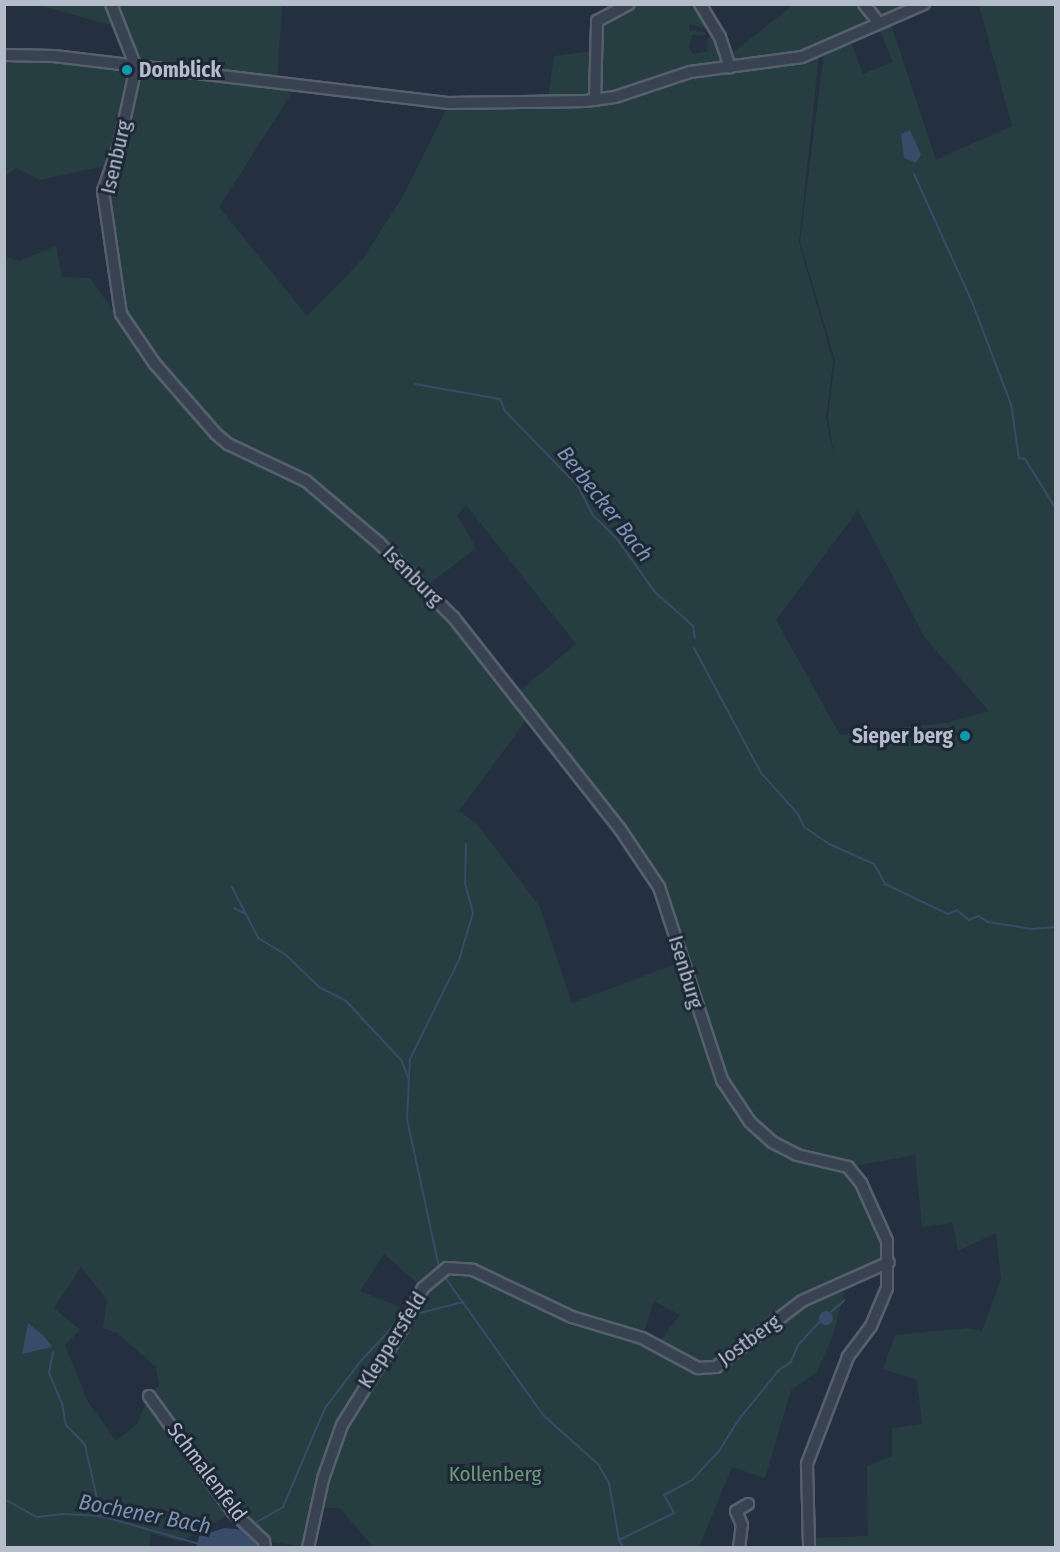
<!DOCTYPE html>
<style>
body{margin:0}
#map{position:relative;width:1060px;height:1552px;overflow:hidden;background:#243040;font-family:"Fira Sans Condensed",sans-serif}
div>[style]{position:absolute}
.green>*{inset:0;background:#263e41}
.water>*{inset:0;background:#384b68}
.round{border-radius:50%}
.stream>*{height:2px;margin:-1px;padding:0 1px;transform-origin:1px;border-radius:1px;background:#384b68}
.roads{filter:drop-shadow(2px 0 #56606d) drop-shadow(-2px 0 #56606d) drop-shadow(0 2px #56606d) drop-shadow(0 -2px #56606d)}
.minor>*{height:10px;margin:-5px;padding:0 5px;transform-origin:5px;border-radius:5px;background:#394250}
.dots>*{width:16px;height:16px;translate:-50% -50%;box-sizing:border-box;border:3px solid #1d2735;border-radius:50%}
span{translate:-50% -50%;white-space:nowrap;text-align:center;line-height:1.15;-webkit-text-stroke:6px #1d2735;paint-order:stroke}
.poi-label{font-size:21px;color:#b5bdca;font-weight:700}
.left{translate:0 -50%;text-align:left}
.right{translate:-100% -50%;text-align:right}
.street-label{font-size:21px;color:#b5bdca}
.park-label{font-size:21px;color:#6b9c77}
.water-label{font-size:22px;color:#7c93b2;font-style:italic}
.frame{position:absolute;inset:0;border:6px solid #b5bdca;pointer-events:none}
</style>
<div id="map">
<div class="green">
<div style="clip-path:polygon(39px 5px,109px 5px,117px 27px)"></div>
<div style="clip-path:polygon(112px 5px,282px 5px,277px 79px,137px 64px)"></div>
<div style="clip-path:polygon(634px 5px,697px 5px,710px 29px,689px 24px,689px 32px,694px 30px,705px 33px,706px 35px,692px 35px,689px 48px,693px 54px,707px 52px,708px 38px,714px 35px,724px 61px,600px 96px,596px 39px,599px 25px)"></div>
<div style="clip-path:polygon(793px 5px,862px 5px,870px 15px,870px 23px,801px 54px,735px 62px,720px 30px,726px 28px,722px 31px,734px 52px)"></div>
<div style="clip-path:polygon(867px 5px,918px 5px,884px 16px)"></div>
<div style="clip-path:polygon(evenodd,979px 5px,1055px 5px,1055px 1547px,816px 1547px,815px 1538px,868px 1536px,867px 1466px,892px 1456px,892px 1428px,922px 1424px,917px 1380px,883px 1369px,895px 1335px,968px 1328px,982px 1331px,1001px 1279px,996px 1233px,958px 1251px,953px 1223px,922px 1227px,915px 1155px,849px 1167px,861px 1183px,889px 1262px,839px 1284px,844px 1295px,833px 1335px,817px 1372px,791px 1390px,765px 1478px,732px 1467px,699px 1547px,373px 1547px,340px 1508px,318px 1508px,308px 1547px,264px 1541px,233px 1512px,180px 1542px,151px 1533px,149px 1547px,5px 1547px,4px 256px,19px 261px,56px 246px,62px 277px,90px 278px,153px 367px,215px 437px,249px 451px,255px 442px,249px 448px,219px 432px,158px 362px,125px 311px,108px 194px,140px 73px,276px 82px,291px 94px,219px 207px,307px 316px,362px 260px,402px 198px,448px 106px,593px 103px,675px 78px,819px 55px,799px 242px,833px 362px,826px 418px,835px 462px,828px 418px,835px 360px,800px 242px,824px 53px,850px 40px,863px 74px,893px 62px,878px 26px,890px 21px,936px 160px,1012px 126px,979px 5px,466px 505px,576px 644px,517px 693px,428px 585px,476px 548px,457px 515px,466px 505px,979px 5px,858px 510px,925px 638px,989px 711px,946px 723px,840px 735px,776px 620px,858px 510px,979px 5px,530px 715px,659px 887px,684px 961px,572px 1003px,540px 907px,477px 824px,459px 811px,530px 715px,979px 5px,384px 1254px,423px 1288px,410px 1311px,360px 1291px,384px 1254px,979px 5px,81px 1267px,107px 1300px,103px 1328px,117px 1333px,156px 1367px,159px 1386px,149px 1396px,137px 1424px,116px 1441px,88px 1402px,65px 1345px,80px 1330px,54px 1308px,81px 1267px,979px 5px,654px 1301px,680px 1315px,659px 1342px,643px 1335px,654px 1301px)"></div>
<div style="clip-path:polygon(593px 51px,590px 97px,548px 99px,554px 56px)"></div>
<div style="clip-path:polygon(5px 58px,53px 58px,122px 68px,130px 77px,109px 165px,40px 180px,16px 168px,5px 176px)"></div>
</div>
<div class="water">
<div style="clip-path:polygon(910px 130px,921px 155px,916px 163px,904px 158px,901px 134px)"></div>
<div class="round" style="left:819px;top:1311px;width:14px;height:14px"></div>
<div style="clip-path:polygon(28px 1323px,44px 1336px,52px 1347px,22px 1354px)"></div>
<div style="clip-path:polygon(224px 1528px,245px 1530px,259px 1548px,196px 1548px,199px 1536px)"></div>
</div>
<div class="stream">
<div style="left:914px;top:174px;width:141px;rotate:65.6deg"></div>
<div style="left:972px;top:302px;width:109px;rotate:69.1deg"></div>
<div style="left:1011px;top:404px;width:55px;rotate:81.6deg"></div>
<div style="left:1019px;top:458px;width:6px;rotate:9deg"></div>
<div style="left:1025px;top:459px;width:59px;rotate:58.2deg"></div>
<div style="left:415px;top:384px;width:86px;rotate:10deg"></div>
<div style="left:500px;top:399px;width:13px;rotate:67deg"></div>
<div style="left:505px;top:411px;width:105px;rotate:45.8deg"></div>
<div style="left:578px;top:486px;width:33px;rotate:63deg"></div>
<div style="left:593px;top:515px;width:34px;rotate:45deg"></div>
<div style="left:617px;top:539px;width:65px;rotate:54.4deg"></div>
<div style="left:655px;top:592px;width:51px;rotate:41.8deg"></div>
<div style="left:693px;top:626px;width:12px;rotate:81deg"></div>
<div style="left:694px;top:648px;width:142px;rotate:61.8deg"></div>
<div style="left:761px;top:773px;width:55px;rotate:47.9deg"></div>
<div style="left:798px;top:814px;width:14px;rotate:65deg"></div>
<div style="left:804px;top:827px;width:30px;rotate:34deg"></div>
<div style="left:829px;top:844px;width:49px;rotate:24deg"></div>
<div style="left:874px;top:864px;width:23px;rotate:61deg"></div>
<div style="left:885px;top:884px;width:70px;rotate:25.5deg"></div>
<div style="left:948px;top:914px;width:10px;rotate:-24deg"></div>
<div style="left:957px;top:910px;width:16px;rotate:40deg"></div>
<div style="left:969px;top:920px;width:10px;rotate:-24deg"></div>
<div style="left:978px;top:916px;width:12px;rotate:31deg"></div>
<div style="left:988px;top:922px;width:45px;rotate:9deg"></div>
<div style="left:1032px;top:929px;width:24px;rotate:-5deg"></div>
<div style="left:232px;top:887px;width:30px;rotate:63deg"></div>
<div style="left:234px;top:908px;width:13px;rotate:27deg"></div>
<div style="left:246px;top:914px;width:27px;rotate:63deg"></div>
<div style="left:258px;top:938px;width:31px;rotate:31deg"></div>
<div style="left:285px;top:954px;width:47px;rotate:44.1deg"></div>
<div style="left:319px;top:987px;width:30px;rotate:27deg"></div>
<div style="left:346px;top:1001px;width:82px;rotate:47deg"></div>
<div style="left:402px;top:1061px;width:20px;rotate:70deg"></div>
<div style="left:409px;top:1080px;width:39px;rotate:93deg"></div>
<div style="left:407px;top:1119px;width:151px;rotate:77.8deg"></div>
<div style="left:409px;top:1077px;width:18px;rotate:-87deg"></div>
<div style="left:410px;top:1059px;width:110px;rotate:-63.7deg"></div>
<div style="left:459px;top:960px;width:49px;rotate:-73.4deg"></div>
<div style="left:473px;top:913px;width:30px;rotate:-105deg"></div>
<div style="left:465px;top:884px;width:40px;rotate:-88.6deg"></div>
<div style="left:444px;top:1276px;width:171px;rotate:54.5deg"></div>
<div style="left:543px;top:1415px;width:74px;rotate:41.7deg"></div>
<div style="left:598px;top:1464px;width:22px;rotate:60deg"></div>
<div style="left:609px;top:1483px;width:58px;rotate:80deg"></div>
<div style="left:619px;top:1540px;width:9px;rotate:58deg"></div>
<div style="left:831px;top:1312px;width:18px;rotate:-41deg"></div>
<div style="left:416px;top:1314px;width:49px;rotate:-14.3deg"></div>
<div style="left:53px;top:1352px;width:21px;rotate:101deg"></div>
<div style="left:49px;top:1373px;width:33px;rotate:67deg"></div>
<div style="left:62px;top:1403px;width:22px;rotate:80deg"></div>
<div style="left:66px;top:1425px;width:28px;rotate:46deg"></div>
<div style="left:85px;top:1445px;width:73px;rotate:77.3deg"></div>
<div style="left:4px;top:1499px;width:38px;rotate:29deg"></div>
<div style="left:37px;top:1517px;width:25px;rotate:-7deg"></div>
<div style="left:62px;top:1514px;width:39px;rotate:3deg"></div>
<div style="left:101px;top:1516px;width:102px;rotate:15.9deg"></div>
<div style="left:257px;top:1522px;width:30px;rotate:-30deg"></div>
<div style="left:283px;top:1507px;width:108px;rotate:-67deg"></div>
<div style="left:325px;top:1408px;width:58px;rotate:-52.7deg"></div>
<div style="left:360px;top:1362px;width:59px;rotate:-47.1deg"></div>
<div style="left:619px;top:1540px;width:61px;rotate:-26.1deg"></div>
<div style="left:674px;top:1513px;width:21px;rotate:-119deg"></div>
<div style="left:664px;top:1495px;width:32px;rotate:-28deg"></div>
<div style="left:692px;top:1480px;width:40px;rotate:-47deg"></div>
<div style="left:719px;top:1451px;width:39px;rotate:-58deg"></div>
<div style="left:740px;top:1418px;width:62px;rotate:-50.9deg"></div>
<div style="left:779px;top:1370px;width:14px;rotate:-34deg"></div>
<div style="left:791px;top:1362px;width:18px;rotate:-68deg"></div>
<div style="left:798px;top:1345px;width:33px;rotate:-47deg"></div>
</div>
<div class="roads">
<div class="minor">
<div style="left:111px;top:4px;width:68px;rotate:68.4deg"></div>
<div style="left:700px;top:4px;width:39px;rotate:59deg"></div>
<div style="left:720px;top:37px;width:32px;rotate:72deg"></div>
<div style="left:864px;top:4px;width:23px;rotate:52deg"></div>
<div style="left:4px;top:55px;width:50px;rotate:1.1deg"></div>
<div style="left:54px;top:56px;width:396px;rotate:6.8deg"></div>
<div style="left:447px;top:103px;width:139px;rotate:-0.8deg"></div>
<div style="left:586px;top:101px;width:29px;rotate:-8deg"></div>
<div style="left:615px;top:97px;width:79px;rotate:-18.4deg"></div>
<div style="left:690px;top:72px;width:113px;rotate:-7.6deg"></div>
<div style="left:802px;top:57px;width:133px;rotate:-23.5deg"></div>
<div style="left:136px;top:67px;width:80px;rotate:102.3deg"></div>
<div style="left:119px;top:145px;width:49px;rotate:109.2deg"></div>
<div style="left:103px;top:191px;width:124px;rotate:81.7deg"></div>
<div style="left:121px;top:314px;width:60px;rotate:55.8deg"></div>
<div style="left:155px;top:364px;width:93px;rotate:48.9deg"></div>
<div style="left:216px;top:434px;width:16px;rotate:40deg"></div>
<div style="left:228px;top:444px;width:86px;rotate:25.4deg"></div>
<div style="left:306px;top:481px;width:96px;rotate:40.3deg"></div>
<div style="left:379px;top:543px;width:106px;rotate:45deg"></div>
<div style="left:454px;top:618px;width:268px;rotate:51.8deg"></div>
<div style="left:620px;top:829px;width:70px;rotate:56.1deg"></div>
<div style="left:659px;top:887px;width:203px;rotate:71.9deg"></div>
<div style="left:722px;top:1080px;width:50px;rotate:56.3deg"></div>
<div style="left:750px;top:1122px;width:30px;rotate:42deg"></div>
<div style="left:772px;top:1142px;width:28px;rotate:27deg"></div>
<div style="left:797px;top:1155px;width:52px;rotate:13.2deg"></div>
<div style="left:848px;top:1167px;width:21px;rotate:51deg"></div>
<div style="left:861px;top:1183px;width:34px;rotate:66deg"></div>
<div style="left:875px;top:1214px;width:30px;rotate:66deg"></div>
<div style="left:887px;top:1241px;width:47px;rotate:90deg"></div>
<div style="left:887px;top:1288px;width:41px;rotate:112.8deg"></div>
<div style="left:871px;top:1326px;width:39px;rotate:127deg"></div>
<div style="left:848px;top:1357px;width:115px;rotate:111deg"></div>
<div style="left:807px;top:1464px;width:84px;rotate:88.6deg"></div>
<div style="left:595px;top:100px;width:79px;rotate:-88.5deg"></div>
<div style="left:597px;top:21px;width:36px;rotate:-28deg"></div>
<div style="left:149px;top:1396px;width:143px;rotate:54.1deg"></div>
<div style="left:233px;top:1512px;width:42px;rotate:43.1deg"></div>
<div style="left:264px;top:1541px;width:7px;rotate:82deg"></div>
<div style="left:308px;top:1548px;width:71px;rotate:-77.7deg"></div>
<div style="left:323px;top:1479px;width:57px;rotate:-70.6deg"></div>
<div style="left:342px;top:1425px;width:113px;rotate:-58deg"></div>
<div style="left:402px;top:1329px;width:46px;rotate:-62.9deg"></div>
<div style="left:423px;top:1288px;width:31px;rotate:-40deg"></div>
<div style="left:447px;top:1268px;width:26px;rotate:4deg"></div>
<div style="left:473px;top:1270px;width:110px;rotate:25.4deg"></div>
<div style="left:572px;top:1317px;width:73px;rotate:16.7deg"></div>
<div style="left:642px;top:1338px;width:64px;rotate:28.2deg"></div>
<div style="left:698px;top:1368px;width:18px;rotate:-3deg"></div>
<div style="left:716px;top:1367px;width:108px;rotate:-37.5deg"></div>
<div style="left:802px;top:1301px;width:95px;rotate:-24.1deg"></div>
<div style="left:739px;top:1548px;width:23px;rotate:-83deg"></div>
<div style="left:742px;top:1525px;width:15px;rotate:-113deg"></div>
<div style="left:736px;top:1511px;width:14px;rotate:-30deg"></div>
</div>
</div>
<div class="dots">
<div style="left:127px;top:70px;background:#0f9aa8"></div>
<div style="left:965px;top:736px;background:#0f9aa8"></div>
</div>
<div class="poi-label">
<span class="left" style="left:139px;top:70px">Domblick</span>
<span class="right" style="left:953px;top:736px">Sieper berg</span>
</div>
<div class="street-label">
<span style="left:116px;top:157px;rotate:-77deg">Isenburg</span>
<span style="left:413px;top:576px;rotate:45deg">Isenburg</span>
<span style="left:686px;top:972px;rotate:73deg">Isenburg</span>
<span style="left:392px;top:1340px;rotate:-58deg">Kleppersfeld</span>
<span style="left:749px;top:1340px;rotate:-36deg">Jostberg</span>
<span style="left:207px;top:1472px;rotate:53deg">Schmalenfeld</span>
</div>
<div class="park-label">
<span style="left:495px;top:1474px">Kollenberg</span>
</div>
<div class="water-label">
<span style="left:605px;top:504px;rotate:52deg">Berbecker Bach</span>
<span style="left:145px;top:1514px;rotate:11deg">Bochener Bach</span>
</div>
<div class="frame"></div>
</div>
